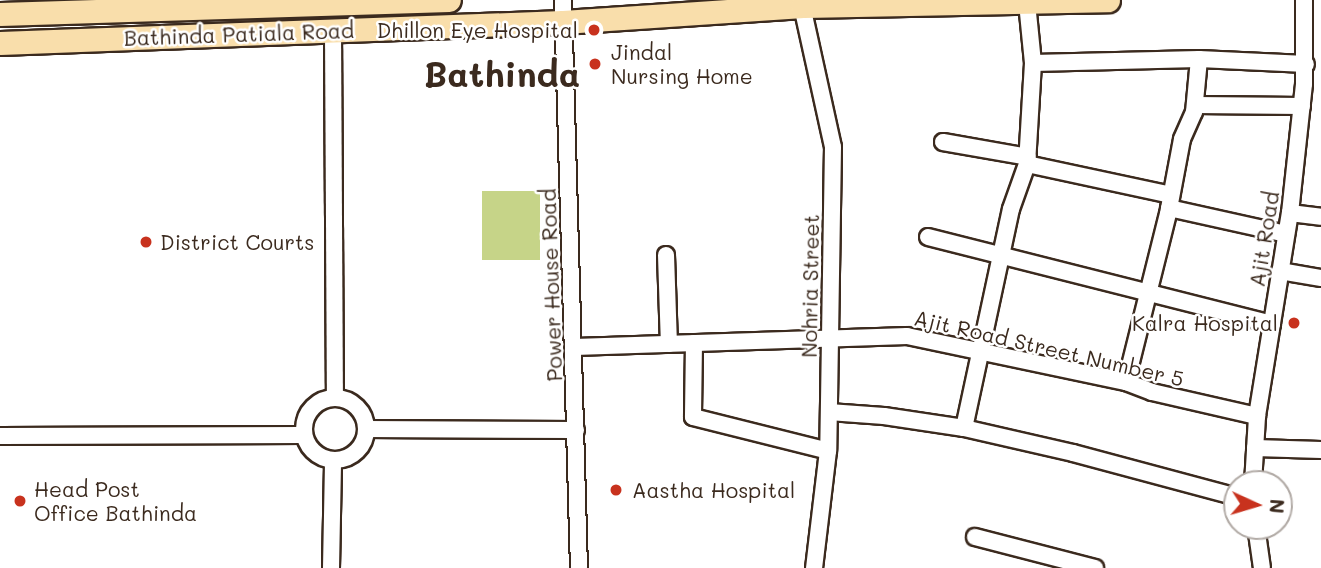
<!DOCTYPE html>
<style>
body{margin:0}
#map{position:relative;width:1321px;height:568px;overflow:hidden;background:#fff;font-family:Mali,sans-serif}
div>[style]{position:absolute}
.green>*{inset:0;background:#c6d488;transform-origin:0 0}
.roads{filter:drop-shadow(2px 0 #3b2a1e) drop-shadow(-2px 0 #3b2a1e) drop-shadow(0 2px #3b2a1e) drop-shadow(0 -2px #3b2a1e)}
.minor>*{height:16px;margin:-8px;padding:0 8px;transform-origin:8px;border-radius:8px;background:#fff}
.minor>.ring{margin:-8px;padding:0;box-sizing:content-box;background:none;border:16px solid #fff;border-radius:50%}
.highway>*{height:23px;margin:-11.5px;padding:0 11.5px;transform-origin:11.5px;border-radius:11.5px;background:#f9deab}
.dots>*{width:19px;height:19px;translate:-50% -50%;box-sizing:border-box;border:4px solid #fff;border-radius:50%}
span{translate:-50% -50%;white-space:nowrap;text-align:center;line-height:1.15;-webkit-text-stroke:5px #fff;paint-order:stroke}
.poi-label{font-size:21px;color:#3b2a1e}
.right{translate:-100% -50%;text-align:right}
.left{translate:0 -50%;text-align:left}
.street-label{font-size:21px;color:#3b2a1e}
.town-label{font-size:35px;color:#3b2a1e;font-weight:700}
.north{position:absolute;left:1223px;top:470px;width:70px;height:70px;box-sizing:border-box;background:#fff;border:2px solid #b1aaa5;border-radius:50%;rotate:94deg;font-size:19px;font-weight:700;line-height:28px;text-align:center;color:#3b2a1e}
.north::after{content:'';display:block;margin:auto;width:24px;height:32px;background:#c8321e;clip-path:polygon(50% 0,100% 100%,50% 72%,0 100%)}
</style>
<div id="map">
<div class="green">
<div style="left:482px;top:191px;width:58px;height:69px"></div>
</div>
<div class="roads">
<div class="minor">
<div style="left:563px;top:0;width:568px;rotate:88.39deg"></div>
<div style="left:802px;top:6px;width:144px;rotate:77.6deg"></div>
<div style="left:833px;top:147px;width:304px;rotate:90.9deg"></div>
<div style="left:828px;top:451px;width:118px;rotate:96.8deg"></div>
<div style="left:333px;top:30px;width:367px;rotate:89.7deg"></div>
<div style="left:1033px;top:63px;width:166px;rotate:-1.4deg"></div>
<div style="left:1199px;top:59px;width:107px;rotate:2.7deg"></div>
<div style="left:1195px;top:105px;width:107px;rotate:0.5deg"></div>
<div style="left:943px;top:142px;width:86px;rotate:10deg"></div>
<div style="left:1027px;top:164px;width:147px;rotate:12.1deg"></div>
<div style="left:1169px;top:208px;width:120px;rotate:12.5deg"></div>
<div style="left:1290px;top:213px;width:31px;rotate:7deg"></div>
<div style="left:928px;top:237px;width:355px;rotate:14.2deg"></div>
<div style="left:666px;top:255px;width:89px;rotate:88.1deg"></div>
<div style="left:1280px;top:271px;width:42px;rotate:9.7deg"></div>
<div style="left:694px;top:343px;width:74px;rotate:90.8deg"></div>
<div style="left:693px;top:417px;width:139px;rotate:14.1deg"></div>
<div style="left:575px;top:347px;width:332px;rotate:-1.9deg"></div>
<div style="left:907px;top:336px;width:224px;rotate:11.9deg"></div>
<div style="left:1126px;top:382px;width:28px;rotate:21deg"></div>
<div style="left:1152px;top:392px;width:108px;rotate:12.9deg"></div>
<div style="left:1126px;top:382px;width:173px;rotate:-76deg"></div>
<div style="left:1168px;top:214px;width:76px;rotate:-79.4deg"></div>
<div style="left:1182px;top:139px;width:30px;rotate:-66deg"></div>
<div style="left:1194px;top:112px;width:53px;rotate:-84.6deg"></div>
<div class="ring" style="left:304px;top:398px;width:46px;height:46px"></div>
<div style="left:829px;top:412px;width:55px;rotate:4.2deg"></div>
<div style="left:884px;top:416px;width:81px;rotate:8.5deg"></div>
<div style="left:964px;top:428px;width:112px;rotate:12.9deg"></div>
<div style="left:1073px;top:453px;width:170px;rotate:15deg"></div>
<div style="left:964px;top:428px;width:224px;rotate:-77.9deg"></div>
<div style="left:1011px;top:209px;width:48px;rotate:-70.4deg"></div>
<div style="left:1027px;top:164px;width:101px;rotate:-86.6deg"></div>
<div style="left:1033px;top:63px;width:60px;rotate:-95.7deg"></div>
<div style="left:366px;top:429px;width:210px;rotate:0.3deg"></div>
<div style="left:0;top:436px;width:304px;rotate:-0.2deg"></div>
<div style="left:1255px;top:448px;width:66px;rotate:1.7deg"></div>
<div style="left:1253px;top:484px;width:68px;rotate:-86.6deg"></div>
<div style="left:1257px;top:416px;width:206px;rotate:-80.8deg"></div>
<div style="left:1290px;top:213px;width:130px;rotate:-83.8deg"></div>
<div style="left:1304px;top:84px;width:84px;rotate:-90deg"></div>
<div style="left:1256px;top:526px;width:42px;rotate:81.9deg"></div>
<div style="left:975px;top:537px;width:124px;rotate:14.5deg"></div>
<div style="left:331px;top:568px;width:108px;rotate:-88.9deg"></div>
</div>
<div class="highway">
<div style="left:0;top:14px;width:449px;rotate:-1.8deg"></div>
<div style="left:0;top:43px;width:563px;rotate:-2.14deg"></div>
<div style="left:563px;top:22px;width:240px;rotate:-3.8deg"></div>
<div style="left:802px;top:6px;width:306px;rotate:-1.1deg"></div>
</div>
</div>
<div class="dots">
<div style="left:594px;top:30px;background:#c8321e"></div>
<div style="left:595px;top:64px;background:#c8321e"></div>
<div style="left:146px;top:242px;background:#c8321e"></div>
<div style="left:1294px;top:323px;background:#c8321e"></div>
<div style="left:616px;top:490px;background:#c8321e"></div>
<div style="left:20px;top:501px;background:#c8321e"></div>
</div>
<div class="poi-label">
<span class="right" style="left:578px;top:30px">Dhillon Eye Hospital</span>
<span class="left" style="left:611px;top:64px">Jindal<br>Nursing Home</span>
<span class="left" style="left:160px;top:242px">District Courts</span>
<span class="right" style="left:1278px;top:323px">Kalra Hospital</span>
<span class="left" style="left:34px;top:501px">Head Post<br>Office Bathinda</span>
<span class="left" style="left:632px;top:490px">Aastha Hospital</span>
</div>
<div class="street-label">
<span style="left:239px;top:34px;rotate:-2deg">Bathinda Patiala Road</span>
<span style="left:1264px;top:239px;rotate:-81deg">Ajit Road</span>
<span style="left:551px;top:285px;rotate:-92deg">Power House Road</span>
<span style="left:810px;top:286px;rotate:-89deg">Nohria Street</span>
<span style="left:1049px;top:348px;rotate:13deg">Ajit Road Street Number 5</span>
</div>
<div class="town-label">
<span style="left:502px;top:73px">Bathinda</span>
</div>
<div class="north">N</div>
</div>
